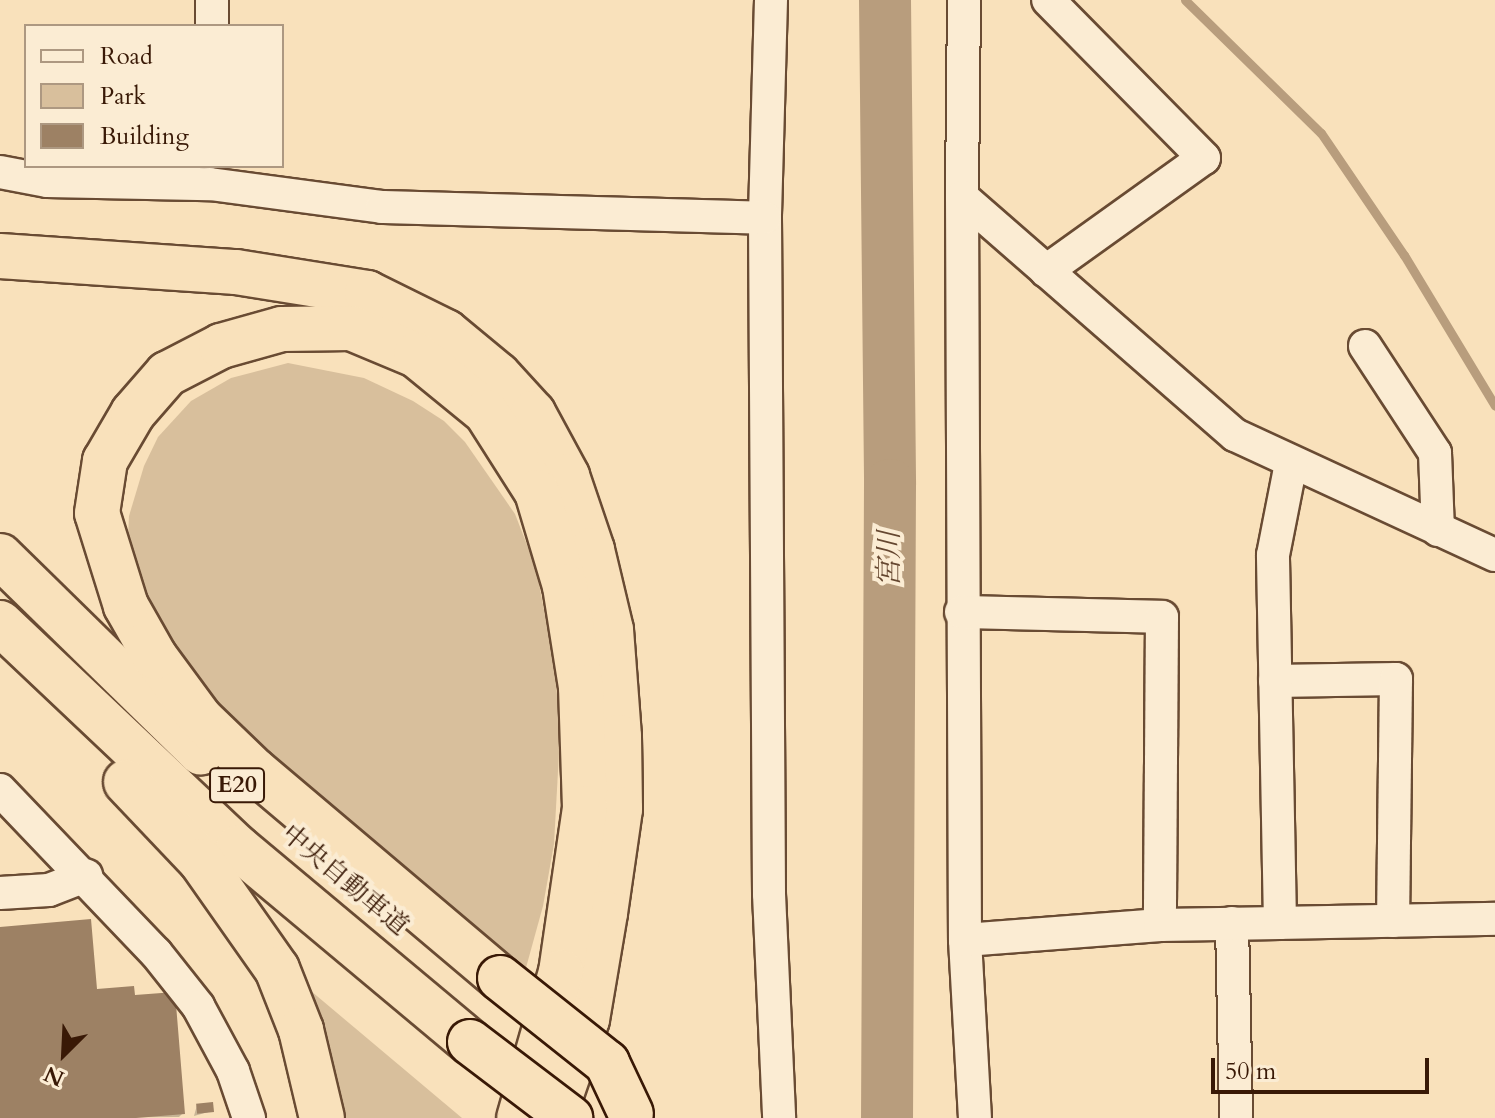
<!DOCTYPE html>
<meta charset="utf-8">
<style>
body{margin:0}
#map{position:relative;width:1495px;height:1118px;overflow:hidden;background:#f9e1bb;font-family:Cardo,"Noto Serif JP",serif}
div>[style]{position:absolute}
.green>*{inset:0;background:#d8bf9c}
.shadow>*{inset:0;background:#0003}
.stream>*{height:9px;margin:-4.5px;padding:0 4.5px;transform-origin:4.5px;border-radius:4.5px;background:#b89d7d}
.river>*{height:52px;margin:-26px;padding:0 26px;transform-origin:26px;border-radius:26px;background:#b89d7d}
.building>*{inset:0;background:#9d8164;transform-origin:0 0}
.roads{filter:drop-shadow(2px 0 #694b33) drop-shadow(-2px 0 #694b33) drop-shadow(0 2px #694b33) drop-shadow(0 -2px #694b33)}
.minor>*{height:32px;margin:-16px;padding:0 16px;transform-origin:16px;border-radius:16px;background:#fbecd3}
.highway>*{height:44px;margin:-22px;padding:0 22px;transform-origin:22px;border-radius:22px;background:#f9e1bb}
.bridges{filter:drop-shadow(2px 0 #391906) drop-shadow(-2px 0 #391906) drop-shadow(0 2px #391906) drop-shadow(0 -2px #391906)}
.highway-bridge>*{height:44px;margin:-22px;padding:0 22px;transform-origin:22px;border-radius:22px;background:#f9e1bb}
span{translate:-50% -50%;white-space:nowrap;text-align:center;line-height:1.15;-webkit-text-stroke:8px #fbecd3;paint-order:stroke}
.shield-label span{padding:2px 6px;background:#fbecd3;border:2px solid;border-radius:6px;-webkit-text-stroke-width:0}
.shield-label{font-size:24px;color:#391906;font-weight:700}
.street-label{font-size:26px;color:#391906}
.water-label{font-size:28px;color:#654730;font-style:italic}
.legend{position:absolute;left:24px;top:24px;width:260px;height:144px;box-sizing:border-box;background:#fbecd3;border:2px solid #ad9881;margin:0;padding:10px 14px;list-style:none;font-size:24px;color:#391906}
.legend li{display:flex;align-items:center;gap:16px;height:40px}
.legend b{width:40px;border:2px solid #ad9881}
.north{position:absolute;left:24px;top:1014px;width:80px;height:80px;-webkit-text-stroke:6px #fbecd3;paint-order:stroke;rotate:204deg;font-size:22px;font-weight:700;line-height:32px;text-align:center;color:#391906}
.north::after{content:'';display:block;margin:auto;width:28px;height:36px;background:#391906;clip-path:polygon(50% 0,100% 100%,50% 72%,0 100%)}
.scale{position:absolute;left:1211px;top:1058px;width:218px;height:36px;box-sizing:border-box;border:4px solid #391906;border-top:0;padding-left:10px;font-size:24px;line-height:28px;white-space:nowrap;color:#391906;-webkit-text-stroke:6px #fbecd3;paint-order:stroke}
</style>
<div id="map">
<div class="green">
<div style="clip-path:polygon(288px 363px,364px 378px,413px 401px,444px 421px,465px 442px,515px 514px,536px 568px,555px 668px,560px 735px,554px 844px,543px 906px,524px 975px,192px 703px,127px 558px,129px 516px,144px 466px,158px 437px,191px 401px,231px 378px)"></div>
<div style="clip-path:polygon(286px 970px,462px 1118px,335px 1118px)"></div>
</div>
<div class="shadow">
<div style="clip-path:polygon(0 929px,95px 991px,133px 997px,183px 1113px,179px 1117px,0 1118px)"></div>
<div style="clip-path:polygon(197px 1105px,212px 1111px,194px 1116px)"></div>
</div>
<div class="stream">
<div style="left:1185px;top:0;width:190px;rotate:44.4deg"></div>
<div style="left:1321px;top:133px;width:148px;rotate:55.8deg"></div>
<div style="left:1404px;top:255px;width:176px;rotate:58.9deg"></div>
</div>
<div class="river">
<div style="left:885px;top:0;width:485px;rotate:89.4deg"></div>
<div style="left:890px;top:485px;width:633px;rotate:90.27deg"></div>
</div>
<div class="building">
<div style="clip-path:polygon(91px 919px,97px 989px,134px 986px,135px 995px,175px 992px,185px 1114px,136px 1118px,0 1118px,0 927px)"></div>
<div style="left:213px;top:1102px;width:10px;height:17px;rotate:84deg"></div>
</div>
<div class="roads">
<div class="minor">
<div style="left:771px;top:0;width:218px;rotate:91.6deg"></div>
<div style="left:765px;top:218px;width:676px;rotate:89.66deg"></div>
<div style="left:769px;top:894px;width:224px;rotate:87.4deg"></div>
<div style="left:964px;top:0;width:197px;rotate:90.6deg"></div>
<div style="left:962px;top:197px;width:362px;rotate:41.1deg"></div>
<div style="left:1235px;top:435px;width:286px;rotate:24.8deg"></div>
<div style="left:212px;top:26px;width:26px;rotate:-90deg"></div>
<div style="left:0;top:172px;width:48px;rotate:10.8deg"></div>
<div style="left:47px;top:181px;width:163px;rotate:1.1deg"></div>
<div style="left:210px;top:184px;width:174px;rotate:7.6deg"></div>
<div style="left:382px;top:207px;width:383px;rotate:1.6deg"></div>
<div style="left:962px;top:197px;width:743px;rotate:89.77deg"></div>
<div style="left:965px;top:940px;width:178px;rotate:86.8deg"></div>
<div style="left:1046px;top:271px;width:194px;rotate:-35.6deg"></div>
<div style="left:1204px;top:158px;width:222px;rotate:-134.6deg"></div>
<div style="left:1365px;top:346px;width:128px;rotate:56.8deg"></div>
<div style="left:1435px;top:453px;width:77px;rotate:87.8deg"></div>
<div style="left:961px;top:612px;width:201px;rotate:1.4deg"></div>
<div style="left:1162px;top:617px;width:308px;rotate:90.4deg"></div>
<div style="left:1275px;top:681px;width:121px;rotate:-0.9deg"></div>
<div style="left:1396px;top:679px;width:242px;rotate:90.7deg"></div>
<div style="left:0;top:790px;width:226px;rotate:46.3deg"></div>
<div style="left:156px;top:953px;width:68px;rotate:51.6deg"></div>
<div style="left:198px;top:1006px;width:74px;rotate:61.7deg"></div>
<div style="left:233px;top:1071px;width:50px;rotate:71.2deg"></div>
<div style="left:0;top:893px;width:49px;rotate:-3.5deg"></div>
<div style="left:49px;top:890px;width:40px;rotate:-21deg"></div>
<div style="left:1232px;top:923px;width:195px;rotate:88.8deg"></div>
<div style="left:1280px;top:923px;width:215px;rotate:-1.1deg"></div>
<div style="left:965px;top:940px;width:196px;rotate:-4.4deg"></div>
<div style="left:1160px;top:925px;width:120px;rotate:-1deg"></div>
<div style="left:1280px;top:923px;width:368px;rotate:-91.1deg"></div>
<div style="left:1273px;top:555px;width:94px;rotate:-78.9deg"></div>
</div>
<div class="highway">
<div style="left:0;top:256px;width:237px;rotate:3.9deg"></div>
<div style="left:236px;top:272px;width:133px;rotate:9.1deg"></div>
<div style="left:367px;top:293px;width:88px;rotate:26.3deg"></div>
<div style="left:446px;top:332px;width:67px;rotate:39.6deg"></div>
<div style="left:498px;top:375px;width:52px;rotate:47.4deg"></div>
<div style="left:533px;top:413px;width:72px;rotate:61.6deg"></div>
<div style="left:567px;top:476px;width:78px;rotate:71.3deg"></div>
<div style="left:592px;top:550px;width:82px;rotate:76.6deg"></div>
<div style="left:611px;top:630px;width:107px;rotate:85.7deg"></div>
<div style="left:619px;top:737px;width:72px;rotate:89.2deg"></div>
<div style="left:620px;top:809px;width:105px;rotate:98.2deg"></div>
<div style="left:605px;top:913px;width:108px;rotate:99.6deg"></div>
<div style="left:587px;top:1019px;width:105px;rotate:109deg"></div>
<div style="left:0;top:556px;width:281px;rotate:44.4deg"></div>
<div style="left:0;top:623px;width:328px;rotate:43.4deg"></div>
<div style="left:238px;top:848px;width:302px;rotate:39.9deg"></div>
<div style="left:126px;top:782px;width:109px;rotate:46.5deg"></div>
<div style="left:201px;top:861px;width:132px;rotate:54.9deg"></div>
<div style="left:277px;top:969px;width:66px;rotate:68.5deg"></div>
<div style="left:301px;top:1030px;width:90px;rotate:76.6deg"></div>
<div style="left:500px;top:978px;width:322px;rotate:-139.8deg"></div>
<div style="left:254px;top:770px;width:75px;rotate:-136.1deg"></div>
<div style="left:200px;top:718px;width:76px;rotate:-126.4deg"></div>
<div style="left:155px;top:657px;width:59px;rotate:-119.6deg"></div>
<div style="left:126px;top:606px;width:97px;rotate:-107.3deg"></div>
<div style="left:97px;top:513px;width:53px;rotate:-81.3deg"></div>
<div style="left:105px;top:461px;width:56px;rotate:-59.7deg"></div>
<div style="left:133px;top:413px;width:52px;rotate:-48.9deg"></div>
<div style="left:167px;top:374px;width:61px;rotate:-27.4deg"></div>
<div style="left:221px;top:346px;width:63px;rotate:-15.6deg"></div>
<div style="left:282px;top:329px;width:69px;rotate:-0.8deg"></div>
<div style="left:351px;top:328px;width:70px;rotate:22.6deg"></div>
<div style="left:416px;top:355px;width:90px;rotate:39.2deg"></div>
<div style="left:486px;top:412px;width:95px;rotate:57.5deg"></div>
<div style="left:537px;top:492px;width:98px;rotate:73.4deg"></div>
<div style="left:565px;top:586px;width:102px;rotate:81deg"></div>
<div style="left:581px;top:687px;width:121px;rotate:88.1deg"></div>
<div style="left:585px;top:808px;width:166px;rotate:98.3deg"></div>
<div style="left:561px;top:972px;width:152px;rotate:106deg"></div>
</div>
</div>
<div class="bridges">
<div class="highway-bridge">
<div style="left:500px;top:978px;width:137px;rotate:38.5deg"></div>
<div style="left:607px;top:1063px;width:56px;rotate:64.8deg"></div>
<div style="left:470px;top:1042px;width:126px;rotate:37.2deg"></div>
</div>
</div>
<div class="shield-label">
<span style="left:237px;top:785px">E20</span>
</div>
<div class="street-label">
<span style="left:345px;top:880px;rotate:40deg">中央自動車道</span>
</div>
<div class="water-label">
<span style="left:889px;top:559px;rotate:-90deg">宮川</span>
</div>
<ul class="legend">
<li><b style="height:10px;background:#fbecd3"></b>Road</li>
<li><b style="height:22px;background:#d8bf9c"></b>Park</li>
<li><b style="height:22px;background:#9d8164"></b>Building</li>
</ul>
<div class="north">N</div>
<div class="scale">50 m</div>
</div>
